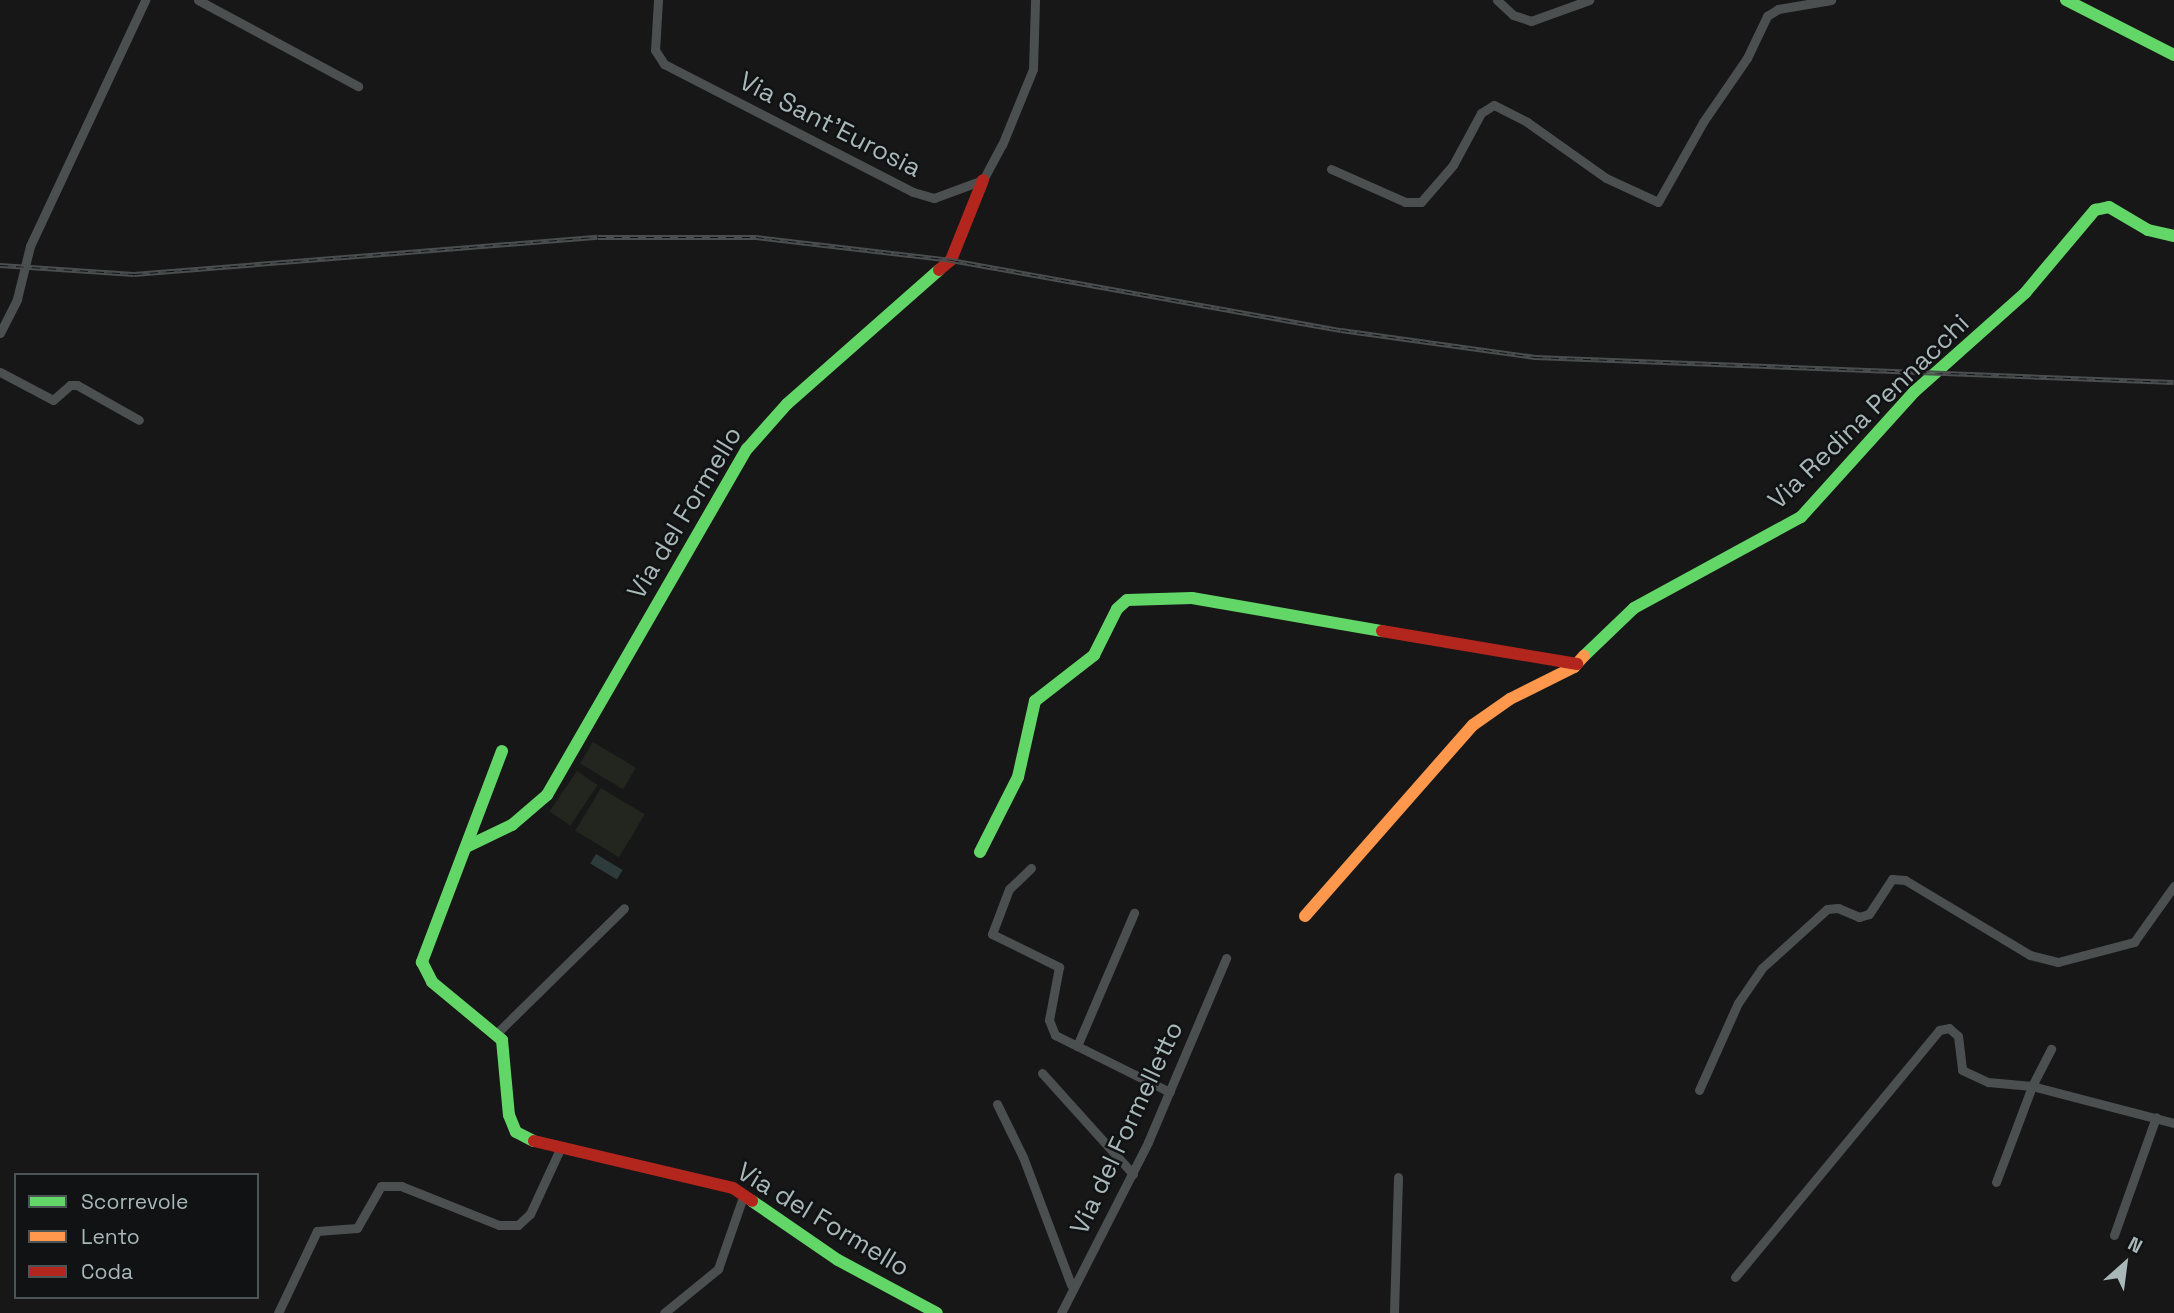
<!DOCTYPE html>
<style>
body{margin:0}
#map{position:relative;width:2174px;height:1313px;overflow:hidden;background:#171717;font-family:"Space Grotesk",sans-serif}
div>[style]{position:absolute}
.green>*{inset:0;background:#22261f;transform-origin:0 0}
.water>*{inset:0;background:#2d3c3a;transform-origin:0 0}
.street>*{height:9px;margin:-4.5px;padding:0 4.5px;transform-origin:4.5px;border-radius:4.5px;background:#4b4f50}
.fast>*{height:12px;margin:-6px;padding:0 6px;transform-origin:6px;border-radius:6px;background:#63d668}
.slow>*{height:12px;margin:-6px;padding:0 6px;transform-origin:6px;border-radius:6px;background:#ff974d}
.jam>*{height:12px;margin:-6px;padding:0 6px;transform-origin:6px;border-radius:6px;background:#b3261e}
.rail>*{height:5px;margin-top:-2.5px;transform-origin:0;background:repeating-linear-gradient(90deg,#111213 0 8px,#4b4e4f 0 16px);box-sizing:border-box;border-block:2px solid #4b4e4f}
span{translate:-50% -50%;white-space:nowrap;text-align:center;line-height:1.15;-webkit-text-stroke:5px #111213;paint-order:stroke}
.street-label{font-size:26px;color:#a8b7b8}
.legend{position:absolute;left:14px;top:1173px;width:245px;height:126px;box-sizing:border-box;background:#111213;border:2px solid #4d5455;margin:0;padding:9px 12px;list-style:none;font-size:21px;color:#a8b7b8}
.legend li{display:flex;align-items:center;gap:14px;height:35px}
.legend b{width:35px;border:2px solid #4d5455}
.north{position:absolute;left:2090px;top:1229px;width:70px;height:70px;-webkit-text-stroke:5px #111213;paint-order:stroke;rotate:28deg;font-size:19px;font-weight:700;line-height:28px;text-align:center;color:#a8b7b8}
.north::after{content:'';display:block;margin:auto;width:24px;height:32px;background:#a8b7b8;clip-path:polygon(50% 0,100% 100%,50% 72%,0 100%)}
</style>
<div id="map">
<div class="green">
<div style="left:593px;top:742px;width:50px;height:25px;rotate:31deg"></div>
<div style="left:577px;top:771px;width:25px;height:49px;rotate:34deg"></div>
<div style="left:601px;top:788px;width:51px;height:50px;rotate:31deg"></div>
</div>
<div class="water">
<div style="left:596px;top:854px;width:31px;height:11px;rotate:31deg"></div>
</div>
<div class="street">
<div style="left:198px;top:0;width:182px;rotate:28.3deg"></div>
<div style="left:658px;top:0;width:50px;rotate:93.4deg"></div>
<div style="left:655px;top:50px;width:17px;rotate:57deg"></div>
<div style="left:664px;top:64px;width:280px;rotate:27.2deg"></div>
<div style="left:913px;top:192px;width:22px;rotate:16deg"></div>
<div style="left:934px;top:198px;width:52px;rotate:-20.2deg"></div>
<div style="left:983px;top:180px;width:40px;rotate:-62deg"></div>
<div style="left:1002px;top:145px;width:82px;rotate:-67.8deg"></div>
<div style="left:1033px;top:69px;width:69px;rotate:-88.3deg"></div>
<div style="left:1497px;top:0;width:22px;rotate:43deg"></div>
<div style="left:1513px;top:15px;width:19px;rotate:18deg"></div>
<div style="left:1531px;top:21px;width:62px;rotate:-19.9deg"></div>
<div style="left:1331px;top:169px;width:81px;rotate:24deg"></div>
<div style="left:1405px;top:202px;width:16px"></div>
<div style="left:1421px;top:202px;width:49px;rotate:-49.1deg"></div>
<div style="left:1453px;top:165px;width:59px;rotate:-61.7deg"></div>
<div style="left:1481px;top:113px;width:15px;rotate:-32deg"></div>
<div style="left:1494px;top:105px;width:37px;rotate:27deg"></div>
<div style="left:1527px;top:122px;width:97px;rotate:35.3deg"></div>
<div style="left:1606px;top:178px;width:57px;rotate:24.8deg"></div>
<div style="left:1658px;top:202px;width:92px;rotate:-60.6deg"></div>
<div style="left:1703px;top:122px;width:78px;rotate:-55.5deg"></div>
<div style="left:1747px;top:58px;width:47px;rotate:-64.5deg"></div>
<div style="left:1767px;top:16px;width:13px;rotate:-32deg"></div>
<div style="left:1778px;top:9px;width:54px;rotate:-9.6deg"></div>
<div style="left:0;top:333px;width:38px;rotate:-63deg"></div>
<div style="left:17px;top:299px;width:55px;rotate:-76.2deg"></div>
<div style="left:30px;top:246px;width:272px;rotate:-64.9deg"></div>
<div style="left:0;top:372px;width:60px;rotate:27.8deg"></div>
<div style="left:53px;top:400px;width:23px;rotate:-41deg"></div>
<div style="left:70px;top:385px;width:7px"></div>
<div style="left:77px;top:385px;width:71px;rotate:29.4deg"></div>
<div style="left:1031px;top:868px;width:30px;rotate:136deg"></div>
<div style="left:1009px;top:889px;width:48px;rotate:110.7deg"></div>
<div style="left:992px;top:934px;width:75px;rotate:26.2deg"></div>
<div style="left:1059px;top:967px;width:54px;rotate:100.7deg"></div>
<div style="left:1049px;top:1020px;width:16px;rotate:68deg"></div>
<div style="left:1055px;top:1035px;width:128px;rotate:26.4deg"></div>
<div style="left:497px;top:1033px;width:178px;rotate:-44.5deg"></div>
<div style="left:1077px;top:1046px;width:145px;rotate:-66.8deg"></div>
<div style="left:1042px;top:1073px;width:136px;rotate:48deg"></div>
<div style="left:1699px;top:1090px;width:95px;rotate:-65.9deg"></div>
<div style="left:1738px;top:1003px;width:42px;rotate:-55.6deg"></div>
<div style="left:1762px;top:968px;width:88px;rotate:-42.2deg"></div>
<div style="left:1827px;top:909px;width:11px;rotate:-5deg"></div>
<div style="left:1838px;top:908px;width:23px;rotate:23deg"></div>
<div style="left:1859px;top:917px;width:10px;rotate:-17deg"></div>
<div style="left:1869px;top:914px;width:42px;rotate:-56.7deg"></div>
<div style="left:1892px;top:879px;width:13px;rotate:4deg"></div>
<div style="left:1905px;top:880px;width:146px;rotate:31deg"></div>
<div style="left:2030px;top:955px;width:29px;rotate:14deg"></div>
<div style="left:2058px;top:962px;width:79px;rotate:-14.7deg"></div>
<div style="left:2134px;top:942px;width:69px;rotate:-54.5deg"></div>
<div style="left:997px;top:1104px;width:59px;rotate:63.9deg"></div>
<div style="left:1023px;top:1157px;width:137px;rotate:69.4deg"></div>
<div style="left:1996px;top:1182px;width:103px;rotate:-69.4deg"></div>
<div style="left:2032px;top:1086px;width:147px;rotate:14.6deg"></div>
<div style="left:2114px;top:1235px;width:125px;rotate:-70.4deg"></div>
<div style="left:1735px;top:1277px;width:320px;rotate:-50.4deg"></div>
<div style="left:1939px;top:1030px;width:10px;rotate:-11deg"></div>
<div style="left:1949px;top:1028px;width:12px;rotate:42deg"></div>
<div style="left:1958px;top:1036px;width:34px;rotate:83deg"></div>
<div style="left:1962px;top:1070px;width:29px;rotate:25deg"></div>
<div style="left:1988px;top:1082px;width:44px;rotate:5.2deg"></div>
<div style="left:2032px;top:1086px;width:42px;rotate:-62.8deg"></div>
<div style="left:278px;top:1313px;width:91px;rotate:-64.6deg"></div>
<div style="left:317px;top:1231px;width:40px;rotate:-4.3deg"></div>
<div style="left:357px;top:1228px;width:48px;rotate:-60.3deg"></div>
<div style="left:381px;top:1186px;width:20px"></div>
<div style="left:401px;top:1186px;width:105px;rotate:21.7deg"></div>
<div style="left:499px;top:1225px;width:19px"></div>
<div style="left:518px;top:1225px;width:16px;rotate:-43deg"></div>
<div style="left:530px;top:1214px;width:72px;rotate:-65.2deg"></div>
<div style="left:664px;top:1313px;width:70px;rotate:-39.2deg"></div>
<div style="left:718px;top:1269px;width:79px;rotate:-70.9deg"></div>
<div style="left:1061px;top:1313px;width:192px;rotate:-63deg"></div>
<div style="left:1148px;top:1142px;width:200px;rotate:-67deg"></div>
<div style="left:1394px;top:1313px;width:136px;rotate:-88.3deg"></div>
</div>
<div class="fast">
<div style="left:2066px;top:0;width:121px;rotate:27deg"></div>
<div style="left:1584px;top:656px;width:69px;rotate:-43.8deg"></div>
<div style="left:1634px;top:608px;width:190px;rotate:-28.6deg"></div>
<div style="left:1801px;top:517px;width:169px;rotate:-47.9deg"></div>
<div style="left:1914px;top:392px;width:149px;rotate:-41.7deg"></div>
<div style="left:2025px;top:293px;width:109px;rotate:-49.9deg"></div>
<div style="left:2095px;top:210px;width:14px;rotate:-12deg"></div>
<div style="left:2109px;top:207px;width:45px;rotate:30.5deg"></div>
<div style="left:2148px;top:230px;width:27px;rotate:13deg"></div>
<div style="left:502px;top:751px;width:226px;rotate:110.8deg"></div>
<div style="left:422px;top:962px;width:22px;rotate:63deg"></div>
<div style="left:432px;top:982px;width:91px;rotate:39.6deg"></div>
<div style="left:502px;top:1040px;width:75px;rotate:84.7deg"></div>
<div style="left:509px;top:1115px;width:18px;rotate:68deg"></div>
<div style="left:516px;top:1132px;width:20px;rotate:27deg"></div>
<div style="left:466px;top:847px;width:51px;rotate:-25.6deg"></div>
<div style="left:512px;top:825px;width:46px;rotate:-40.6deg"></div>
<div style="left:547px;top:795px;width:400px;rotate:-60deg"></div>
<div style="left:747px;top:449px;width:60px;rotate:-48.4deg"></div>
<div style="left:787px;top:404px;width:203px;rotate:-41.4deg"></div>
<div style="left:980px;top:852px;width:84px;rotate:-63.1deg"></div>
<div style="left:1018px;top:777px;width:78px;rotate:-77.4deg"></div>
<div style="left:1035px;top:701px;width:75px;rotate:-37.9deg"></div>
<div style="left:1094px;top:655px;width:51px;rotate:-63.4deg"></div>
<div style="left:1117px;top:609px;width:13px;rotate:-42deg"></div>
<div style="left:1127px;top:600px;width:65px;rotate:-1.8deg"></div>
<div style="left:1192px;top:598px;width:193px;rotate:9.9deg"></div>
<div style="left:752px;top:1201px;width:104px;rotate:34.5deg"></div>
<div style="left:838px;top:1260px;width:112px;rotate:28.2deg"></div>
</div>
<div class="slow">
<div style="left:1305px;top:916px;width:254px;rotate:-48.7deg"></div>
<div style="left:1473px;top:725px;width:45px;rotate:-35.1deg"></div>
<div style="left:1510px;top:699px;width:72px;rotate:-26.6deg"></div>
<div style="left:1574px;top:667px;width:15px;rotate:-48deg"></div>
</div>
<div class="jam">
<div style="left:939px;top:270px;width:16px;rotate:-40deg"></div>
<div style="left:951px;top:260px;width:86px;rotate:-68.2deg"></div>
<div style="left:1382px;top:631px;width:198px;rotate:9.6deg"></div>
<div style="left:534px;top:1141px;width:204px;rotate:13.3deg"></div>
<div style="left:733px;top:1188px;width:23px;rotate:34deg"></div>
</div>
<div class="rail">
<div style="left:0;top:265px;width:134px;rotate:3.8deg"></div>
<div style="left:134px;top:274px;width:465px;rotate:-4.6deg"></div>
<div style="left:598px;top:237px;width:158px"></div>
<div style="left:756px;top:237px;width:196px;rotate:6.7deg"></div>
<div style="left:951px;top:260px;width:396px;rotate:10.2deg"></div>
<div style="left:1341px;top:330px;width:196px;rotate:7.9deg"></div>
<div style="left:1535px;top:357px;width:639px;rotate:2.24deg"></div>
</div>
<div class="street-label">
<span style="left:830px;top:125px;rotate:27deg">Via Sant'Eurosia</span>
<span style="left:1869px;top:412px;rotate:-44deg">Via Redina Pennacchi</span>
<span style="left:685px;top:513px;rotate:-59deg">Via del Formello</span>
<span style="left:1127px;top:1128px;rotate:-65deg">Via del Formelletto</span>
<span style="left:823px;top:1220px;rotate:31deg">Via del Formello</span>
</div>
<ul class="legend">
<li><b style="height:9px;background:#63d668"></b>Scorrevole</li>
<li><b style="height:9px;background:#ff974d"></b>Lento</li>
<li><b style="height:9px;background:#b3261e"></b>Coda</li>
</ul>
<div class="north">N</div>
</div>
